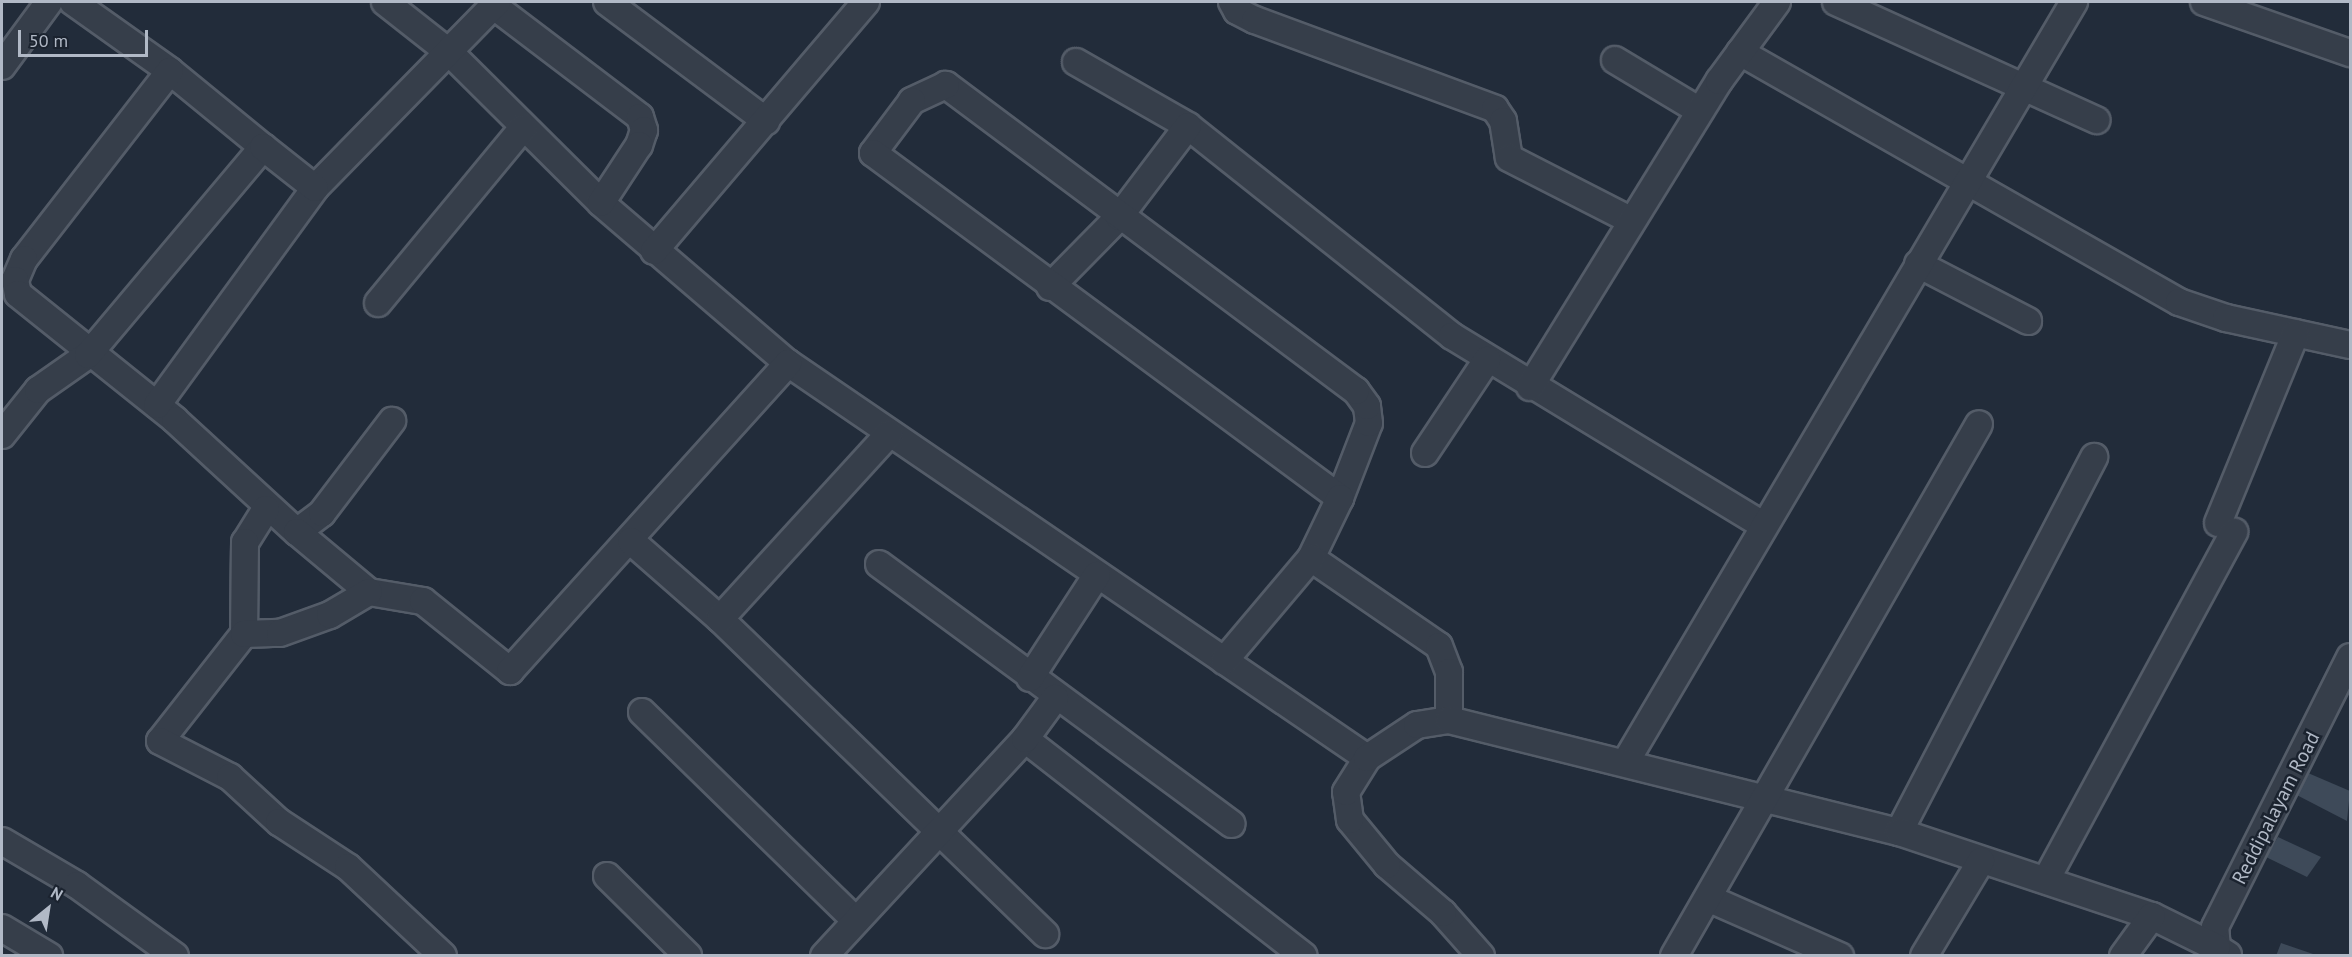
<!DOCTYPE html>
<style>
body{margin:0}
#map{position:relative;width:2352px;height:957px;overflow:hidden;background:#222c3a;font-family:"PT Sans",sans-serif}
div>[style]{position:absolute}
.building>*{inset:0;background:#3e4a59}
.roads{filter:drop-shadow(2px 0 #545c68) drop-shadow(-2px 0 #545c68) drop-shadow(0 2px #545c68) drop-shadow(0 -2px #545c68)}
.minor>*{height:26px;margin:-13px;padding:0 13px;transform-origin:13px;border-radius:13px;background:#363e4a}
span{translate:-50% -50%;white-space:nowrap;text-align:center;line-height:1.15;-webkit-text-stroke:5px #1b232f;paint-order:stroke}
.street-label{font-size:20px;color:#b1b9c6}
.frame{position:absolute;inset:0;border:3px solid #b1b9c6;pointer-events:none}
.north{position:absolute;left:18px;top:879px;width:60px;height:60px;-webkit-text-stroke:4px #1b232f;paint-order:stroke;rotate:30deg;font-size:16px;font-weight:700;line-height:24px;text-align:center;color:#b1b9c6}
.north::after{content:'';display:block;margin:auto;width:21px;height:27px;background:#b1b9c6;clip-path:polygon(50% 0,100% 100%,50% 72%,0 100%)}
.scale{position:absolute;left:18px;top:30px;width:130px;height:27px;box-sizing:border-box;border:3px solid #b1b9c6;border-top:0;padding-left:8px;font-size:18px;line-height:21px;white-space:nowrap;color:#b1b9c6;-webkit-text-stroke:4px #1b232f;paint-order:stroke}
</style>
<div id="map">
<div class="building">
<div style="clip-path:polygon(2301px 770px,2350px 791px,2347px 821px,2287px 790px)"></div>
<div style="clip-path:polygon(2278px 837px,2321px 857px,2307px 877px,2266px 857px)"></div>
<div style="clip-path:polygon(2281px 943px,2316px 955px,2316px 956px,2276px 956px)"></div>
</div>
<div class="roads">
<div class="minor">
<div style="left:73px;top:2px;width:119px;rotate:35.4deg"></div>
<div style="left:170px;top:71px;width:120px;rotate:39.3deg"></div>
<div style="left:385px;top:2px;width:84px;rotate:38.2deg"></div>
<div style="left:451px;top:54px;width:211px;rotate:44.8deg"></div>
<div style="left:601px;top:203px;width:246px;rotate:40.6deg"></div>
<div style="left:788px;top:363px;width:701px;rotate:34.3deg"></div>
<div style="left:607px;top:2px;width:199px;rotate:36.8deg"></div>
<div style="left:1232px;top:2px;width:10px;rotate:61deg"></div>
<div style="left:1237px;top:11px;width:20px;rotate:27deg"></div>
<div style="left:1255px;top:20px;width:256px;rotate:20.3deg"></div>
<div style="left:1495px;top:109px;width:14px;rotate:56deg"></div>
<div style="left:1503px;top:121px;width:37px;rotate:81deg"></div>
<div style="left:1509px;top:158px;width:138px;rotate:27.1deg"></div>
<div style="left:1836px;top:2px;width:286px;rotate:24.4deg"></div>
<div style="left:2204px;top:2px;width:155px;rotate:19.3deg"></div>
<div style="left:494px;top:6px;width:183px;rotate:37.2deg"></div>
<div style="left:640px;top:117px;width:14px;rotate:73deg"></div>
<div style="left:644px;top:130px;width:16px;rotate:108deg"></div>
<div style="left:639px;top:145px;width:69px;rotate:123.2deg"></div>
<div style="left:1740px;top:52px;width:505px;rotate:29.66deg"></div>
<div style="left:2179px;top:302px;width:50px;rotate:18.8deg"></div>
<div style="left:2226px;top:318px;width:127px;rotate:12.3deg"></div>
<div style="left:1615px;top:60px;width:99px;rotate:31deg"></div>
<div style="left:1076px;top:62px;width:129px;rotate:29.7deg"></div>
<div style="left:1188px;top:126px;width:337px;rotate:38.5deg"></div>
<div style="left:1452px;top:336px;width:364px;rotate:31.3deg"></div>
<div style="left:2px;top:66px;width:79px;rotate:-53.7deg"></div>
<div style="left:170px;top:71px;width:238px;rotate:127.8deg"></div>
<div style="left:24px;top:259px;width:23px;rotate:113deg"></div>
<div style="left:15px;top:280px;width:14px;rotate:78deg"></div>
<div style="left:18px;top:294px;width:201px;rotate:38.7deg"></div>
<div style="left:175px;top:420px;width:166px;rotate:42.6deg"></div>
<div style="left:297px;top:532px;width:31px;rotate:-37deg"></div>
<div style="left:322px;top:513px;width:116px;rotate:-52.7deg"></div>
<div style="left:654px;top:251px;width:327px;rotate:-49.6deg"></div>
<div style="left:1918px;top:264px;width:124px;rotate:27.4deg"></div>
<div style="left:1050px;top:287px;width:98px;rotate:-45.4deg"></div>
<div style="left:1119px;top:217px;width:114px;rotate:-52.8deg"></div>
<div style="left:378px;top:303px;width:227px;rotate:-50.4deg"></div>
<div style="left:1530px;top:387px;width:360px;rotate:-58.3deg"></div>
<div style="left:1719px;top:81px;width:98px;rotate:-53.7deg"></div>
<div style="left:157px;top:405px;width:268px;rotate:-53.9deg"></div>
<div style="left:315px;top:188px;width:260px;rotate:-45.6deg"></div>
<div style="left:2px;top:435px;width:58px;rotate:-51.3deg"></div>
<div style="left:38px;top:390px;width:61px;rotate:-35deg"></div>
<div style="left:88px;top:355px;width:272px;rotate:-49.9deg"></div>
<div style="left:263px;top:147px;width:66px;rotate:38.3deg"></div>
<div style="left:1425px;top:453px;width:112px;rotate:-56.3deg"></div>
<div style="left:1340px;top:498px;width:80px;rotate:-68.9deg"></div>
<div style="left:1369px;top:423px;width:17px;rotate:-97deg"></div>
<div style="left:1367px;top:406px;width:19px;rotate:-126deg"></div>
<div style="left:1356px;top:391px;width:512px;rotate:-143.26deg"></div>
<div style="left:946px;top:85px;width:38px;rotate:155deg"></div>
<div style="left:912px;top:101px;width:65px;rotate:126.9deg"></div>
<div style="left:873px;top:153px;width:581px;rotate:36.46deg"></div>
<div style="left:1340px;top:498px;width:67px;rotate:115.8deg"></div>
<div style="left:1311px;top:558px;width:155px;rotate:34.5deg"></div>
<div style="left:1439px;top:646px;width:28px;rotate:69deg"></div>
<div style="left:1449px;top:672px;width:48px;rotate:90deg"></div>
<div style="left:266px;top:509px;width:39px;rotate:122deg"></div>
<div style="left:245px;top:542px;width:92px;rotate:90.6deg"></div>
<div style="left:244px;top:634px;width:136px;rotate:128.1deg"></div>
<div style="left:160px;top:741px;width:79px;rotate:27.2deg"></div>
<div style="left:230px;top:777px;width:67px;rotate:42.6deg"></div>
<div style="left:279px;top:822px;width:82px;rotate:33.1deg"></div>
<div style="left:348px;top:867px;width:130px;rotate:43.1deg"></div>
<div style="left:2218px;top:523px;width:205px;rotate:-67.7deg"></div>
<div style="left:297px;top:532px;width:94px;rotate:39.8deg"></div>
<div style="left:369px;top:592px;width:55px;rotate:9.5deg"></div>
<div style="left:423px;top:601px;width:112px;rotate:38.8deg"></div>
<div style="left:510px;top:671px;width:415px;rotate:-47.9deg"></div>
<div style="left:631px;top:541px;width:118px;rotate:41.2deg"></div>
<div style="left:720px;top:619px;width:453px;rotate:44.1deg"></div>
<div style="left:879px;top:564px;width:438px;rotate:36.4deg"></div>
<div style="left:720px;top:619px;width:251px;rotate:-47.6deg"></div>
<div style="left:244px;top:634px;width:36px;rotate:-2deg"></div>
<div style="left:280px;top:633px;width:53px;rotate:-19.8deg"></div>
<div style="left:330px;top:615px;width:45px;rotate:-30.5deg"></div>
<div style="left:1224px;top:661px;width:135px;rotate:-49.8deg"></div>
<div style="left:1030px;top:678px;width:123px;rotate:-57deg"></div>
<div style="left:642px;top:712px;width:299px;rotate:44.3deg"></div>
<div style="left:1025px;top:739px;width:353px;rotate:37.9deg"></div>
<div style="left:1625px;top:763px;width:884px;rotate:-59.46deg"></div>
<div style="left:1899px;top:832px;width:423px;rotate:-62.5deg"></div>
<div style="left:2px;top:841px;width:87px;rotate:30.4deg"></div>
<div style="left:77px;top:885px;width:121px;rotate:35.9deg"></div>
<div style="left:607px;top:876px;width:114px;rotate:44.6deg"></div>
<div style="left:2046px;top:880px;width:396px;rotate:-61.6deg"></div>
<div style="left:1710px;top:899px;width:142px;rotate:23.7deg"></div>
<div style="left:2px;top:928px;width:55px;rotate:30.8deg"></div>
<div style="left:2228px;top:955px;width:13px;rotate:-148deg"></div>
<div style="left:2217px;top:948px;width:21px;rotate:-95deg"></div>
<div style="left:2215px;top:927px;width:302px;rotate:-63.4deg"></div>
<div style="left:824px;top:956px;width:296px;rotate:-47.2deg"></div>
<div style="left:1025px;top:739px;width:51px;rotate:-53.8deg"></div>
<div style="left:1481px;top:956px;width:57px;rotate:-131.5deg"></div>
<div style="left:1443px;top:913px;width:74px;rotate:-139.4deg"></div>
<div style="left:1387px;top:865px;width:58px;rotate:-129.4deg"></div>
<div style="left:1350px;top:820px;width:28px;rotate:-98deg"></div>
<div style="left:1346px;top:792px;width:40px;rotate:-58deg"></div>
<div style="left:1367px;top:758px;width:60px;rotate:-33.4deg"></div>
<div style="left:1417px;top:725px;width:32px;rotate:-9deg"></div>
<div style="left:1449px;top:720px;width:464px;rotate:14deg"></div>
<div style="left:1899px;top:832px;width:267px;rotate:18.4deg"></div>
<div style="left:2152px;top:916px;width:72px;rotate:26.2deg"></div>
<div style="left:1674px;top:956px;width:613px;rotate:-60.17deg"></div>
<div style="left:1924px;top:956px;width:111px;rotate:-59deg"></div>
<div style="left:2123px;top:956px;width:49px;rotate:-54.1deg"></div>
</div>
</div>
<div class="street-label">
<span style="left:2276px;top:808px;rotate:-63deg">Reddipalayam Road</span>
</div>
<div class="frame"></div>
<div class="north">N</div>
<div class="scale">50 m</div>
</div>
